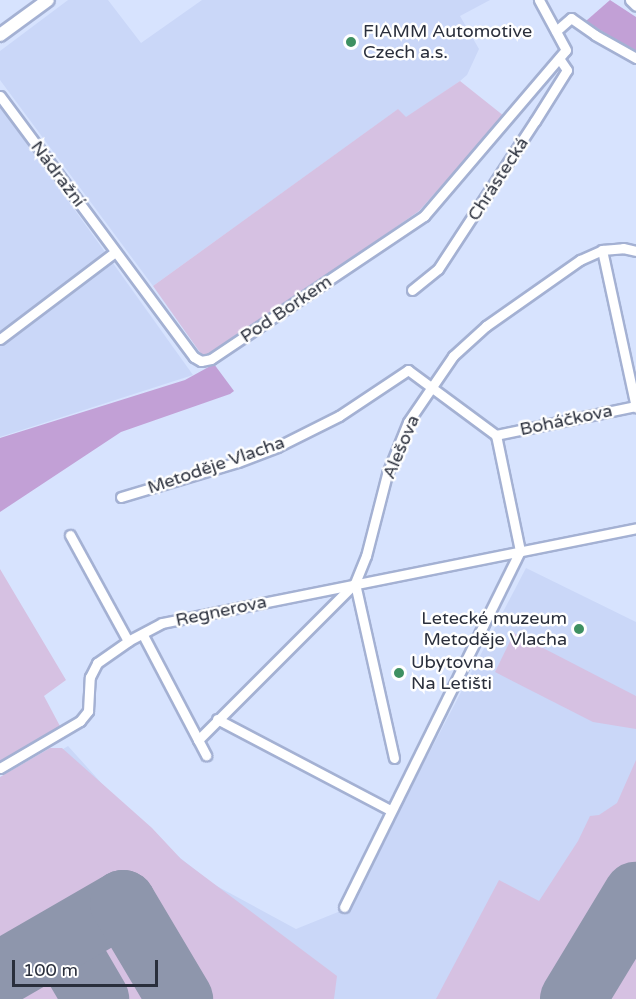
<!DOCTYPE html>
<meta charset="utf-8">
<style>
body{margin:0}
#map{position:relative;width:636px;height:999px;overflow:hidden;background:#d7e3fe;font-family:"Varela Round",sans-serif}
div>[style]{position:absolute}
.built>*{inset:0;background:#cad7f8}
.green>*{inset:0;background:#d6c1e2}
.forest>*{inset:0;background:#c2a0d6}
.runway>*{height:66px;margin:-33px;padding:0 33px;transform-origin:33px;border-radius:33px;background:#8e96ac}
.roads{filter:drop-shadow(2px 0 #a4b1d3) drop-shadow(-2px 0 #a4b1d3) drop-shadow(0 2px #a4b1d3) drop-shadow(0 -2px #a4b1d3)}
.minor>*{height:9px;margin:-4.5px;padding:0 4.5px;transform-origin:4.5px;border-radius:4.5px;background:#fff}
.tertiary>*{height:12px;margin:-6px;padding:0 6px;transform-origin:6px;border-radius:6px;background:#fff}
.dots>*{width:16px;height:16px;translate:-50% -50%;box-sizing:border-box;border:3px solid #fff;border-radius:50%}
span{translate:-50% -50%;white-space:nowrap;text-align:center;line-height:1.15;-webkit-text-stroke:5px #fff;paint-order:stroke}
.poi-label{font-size:18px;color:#2a2f3c}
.left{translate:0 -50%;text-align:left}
.right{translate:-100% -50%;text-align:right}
.street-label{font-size:18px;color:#2a2f3c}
.scale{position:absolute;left:12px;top:960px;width:146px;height:27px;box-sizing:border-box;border:3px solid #2a2f3c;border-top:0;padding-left:8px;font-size:18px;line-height:21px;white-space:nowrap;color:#2a2f3c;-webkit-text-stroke:4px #fff;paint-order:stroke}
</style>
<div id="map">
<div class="built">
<div style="clip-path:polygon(68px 0,108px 0,141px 43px,202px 0,490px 0,460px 16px,479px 49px,467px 75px,460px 81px,406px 118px,397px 110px,153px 286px,0 80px,0 51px)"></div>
<div style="clip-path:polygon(0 107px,95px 238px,193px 375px,0 437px)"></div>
<div style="clip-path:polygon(526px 568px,636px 622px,636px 999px,0 999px,0 788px,68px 746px,141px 827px,213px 884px,296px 929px,348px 908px)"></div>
</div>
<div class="green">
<div style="clip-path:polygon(460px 81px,504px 116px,419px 211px,259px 323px,204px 358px,153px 286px,398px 109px,406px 117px)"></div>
<div style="clip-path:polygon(0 569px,66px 680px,44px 696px,61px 728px,0 763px)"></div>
<div style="clip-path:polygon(514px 633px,636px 696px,636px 729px,593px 722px,495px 672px)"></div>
<div style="clip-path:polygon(50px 748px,62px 748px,152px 828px,181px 859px,337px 976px,334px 999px,0 999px,0 777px)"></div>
<div style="clip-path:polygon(636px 760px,636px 999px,436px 999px,499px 880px,539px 901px,578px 841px,590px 816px,599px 815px,617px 803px)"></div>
</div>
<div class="forest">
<div style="clip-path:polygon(610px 0,636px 17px,636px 53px,586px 21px)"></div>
<div style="clip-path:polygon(214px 364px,234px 391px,230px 394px,121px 432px,0 512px,0 438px,185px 380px)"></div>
</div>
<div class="runway">
<div style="left:68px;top:951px;width:56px;rotate:59.7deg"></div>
<div style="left:0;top:974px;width:142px;rotate:-30deg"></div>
<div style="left:123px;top:903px;width:112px;rotate:59.3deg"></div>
<div style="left:573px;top:999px;width:122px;rotate:-58.8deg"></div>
</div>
<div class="roads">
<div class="minor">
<div style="left:630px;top:0;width:8px;rotate:45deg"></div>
<div style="left:556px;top:31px;width:20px;rotate:-41deg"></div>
<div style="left:571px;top:18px;width:29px;rotate:35deg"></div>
<div style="left:595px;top:35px;width:47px;rotate:29.3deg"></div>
<div style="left:0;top:96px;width:325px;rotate:53.4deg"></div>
<div style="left:194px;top:357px;width:8px;rotate:30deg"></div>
<div style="left:201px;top:361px;width:10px;rotate:-11deg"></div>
<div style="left:211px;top:359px;width:257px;rotate:-33.9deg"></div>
<div style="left:424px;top:216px;width:218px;rotate:-49.5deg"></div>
<div style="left:566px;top:50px;width:57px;rotate:-118.4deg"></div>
<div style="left:602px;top:250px;width:161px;rotate:77.8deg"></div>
<div style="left:412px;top:290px;width:33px;rotate:-39deg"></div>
<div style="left:438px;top:269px;width:177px;rotate:-56.8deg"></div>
<div style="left:535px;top:121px;width:60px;rotate:-57.9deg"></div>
<div style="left:567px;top:70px;width:14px;rotate:-124deg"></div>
<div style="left:0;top:339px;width:144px;rotate:-37.1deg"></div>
<div style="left:496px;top:435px;width:143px;rotate:-11.7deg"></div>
<div style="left:121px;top:497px;width:122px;rotate:-16.7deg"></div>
<div style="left:238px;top:462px;width:42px;rotate:-21deg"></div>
<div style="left:277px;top:447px;width:69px;rotate:-26.6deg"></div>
<div style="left:339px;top:416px;width:83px;rotate:-33.7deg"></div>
<div style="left:408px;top:370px;width:109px;rotate:36.5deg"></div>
<div style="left:496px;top:435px;width:118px;rotate:78.3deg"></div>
<div style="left:520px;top:551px;width:397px;rotate:116.3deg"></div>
<div style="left:70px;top:535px;width:121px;rotate:61.3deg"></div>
<div style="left:143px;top:635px;width:136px;rotate:62.3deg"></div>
<div style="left:217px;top:719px;width:195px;rotate:27.7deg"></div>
<div style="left:198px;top:740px;width:222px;rotate:-45deg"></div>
<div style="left:394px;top:758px;width:179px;rotate:-102.6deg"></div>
<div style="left:355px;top:583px;width:29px;rotate:-68deg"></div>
<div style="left:366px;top:556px;width:85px;rotate:-75.6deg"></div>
<div style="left:387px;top:474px;width:56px;rotate:-68deg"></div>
<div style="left:408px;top:422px;width:80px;rotate:-55.7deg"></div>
<div style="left:453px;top:356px;width:45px;rotate:-42.3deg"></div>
<div style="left:486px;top:326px;width:115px;rotate:-35.1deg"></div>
<div style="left:580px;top:260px;width:24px;rotate:-24deg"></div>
<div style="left:602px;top:250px;width:21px;rotate:-5deg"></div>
<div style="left:623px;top:248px;width:13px;rotate:13deg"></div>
<div style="left:0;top:768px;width:93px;rotate:-30.4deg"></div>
<div style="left:80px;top:721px;width:13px;rotate:-51deg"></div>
<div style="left:88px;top:711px;width:34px;rotate:-87deg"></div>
<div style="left:90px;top:677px;width:16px;rotate:-63deg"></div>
<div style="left:97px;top:663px;width:38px;rotate:-35deg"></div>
<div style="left:128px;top:641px;width:38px;rotate:-28deg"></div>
<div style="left:162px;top:623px;width:483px;rotate:-11.3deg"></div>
</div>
<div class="tertiary">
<div style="left:0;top:35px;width:59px;rotate:-36.1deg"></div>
</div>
</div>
<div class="dots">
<div style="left:351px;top:42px;background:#3e9062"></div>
<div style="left:579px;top:629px;background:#3e9062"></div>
<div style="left:399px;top:673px;background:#3e9062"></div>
</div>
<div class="poi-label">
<span class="left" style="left:363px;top:42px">FIAMM Automotive<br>Czech a.s.</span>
<span class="right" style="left:567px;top:629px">Letecké muzeum<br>Metoděje Vlacha</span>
<span class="left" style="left:411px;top:673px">Ubytovna<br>Na Letišti</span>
</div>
<div class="street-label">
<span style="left:58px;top:174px;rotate:53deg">Nádražní</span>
<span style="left:498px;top:179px;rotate:-57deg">Chrástecká</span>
<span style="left:286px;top:309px;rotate:-34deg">Pod Borkem</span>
<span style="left:566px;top:420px;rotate:-12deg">Boháčkova</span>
<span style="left:401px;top:447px;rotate:-67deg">Alešova</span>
<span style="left:216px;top:465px;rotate:-19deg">Metoděje Vlacha</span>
<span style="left:221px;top:611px;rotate:-12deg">Regnerova</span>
</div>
<div class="scale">100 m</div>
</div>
